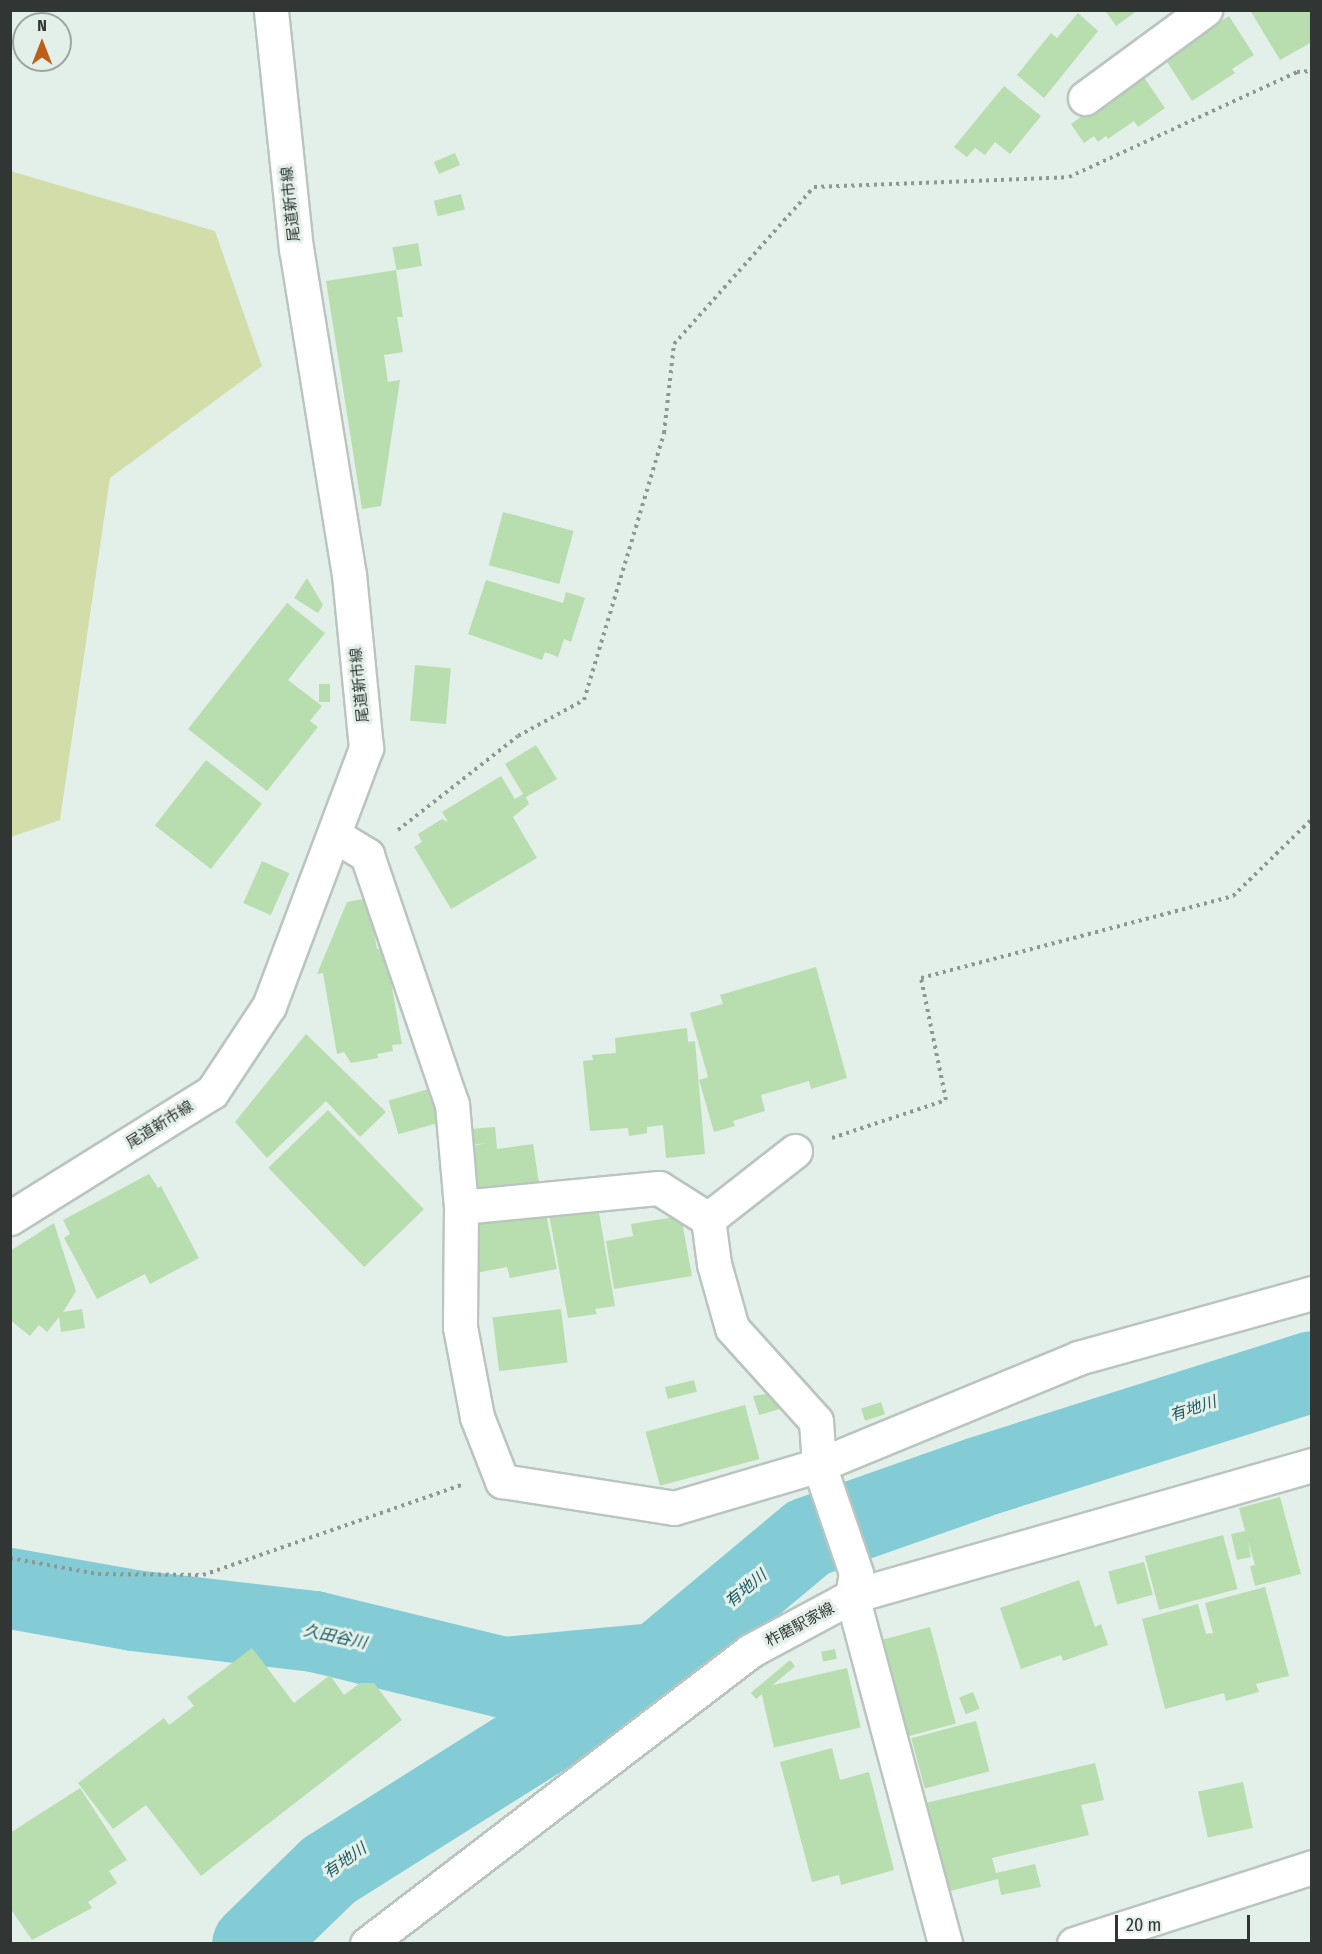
<!DOCTYPE html>
<meta charset="utf-8">
<style>
body{margin:0}
#map{position:relative;width:1322px;height:1954px;overflow:hidden;background:#e3f0e9;font-family:"Fira Sans Condensed","Noto Sans JP",sans-serif}
div>[style]{position:absolute}
.green>*{inset:0;background:#d3ddaa}
.river>*{height:81px;margin:-40.5px;padding:0 40.5px;transform-origin:40.5px;border-radius:40.5px;background:#83ccd5}
.building>*{inset:0;background:#b8ddae;transform-origin:0 0}
.path>*{height:4px;margin-top:-2px;transform-origin:0;background:repeating-linear-gradient(90deg,#8e9893 0 3px,transparent 0 7.5px)}
.roads{filter:drop-shadow(2px 0 #b9c5be) drop-shadow(-2px 0 #b9c5be) drop-shadow(0 2px #b9c5be) drop-shadow(0 -2px #b9c5be)}
.minor>*{height:33px;margin:-16.5px;padding:0 16.5px;transform-origin:16.5px;border-radius:16.5px;background:#fff}
.secondary>*{height:33px;margin:-16.5px;padding:0 16.5px;transform-origin:16.5px;border-radius:16.5px;background:#fff}
span{translate:-50% -50%;white-space:nowrap;text-align:center;line-height:1.15;-webkit-text-stroke:6px #e3f0e9;paint-order:stroke}
.street-label{font-size:15px;color:#313634}
.water-label{font-size:16px;color:#1b5960;font-style:italic}
.frame{position:absolute;inset:0;border:12px solid #313634;pointer-events:none}
.north{position:absolute;left:12px;top:12px;width:60px;height:60px;box-sizing:border-box;background:#e3f0e9;border:2px solid #9ca6a1;border-radius:50%;rotate:0deg;font-size:16px;font-weight:700;line-height:24px;text-align:center;color:#313634}
.north::after{content:'';display:block;margin:auto;width:21px;height:27px;background:#be5e19;clip-path:polygon(50% 0,100% 100%,50% 72%,0 100%)}
.scale{position:absolute;left:1115px;top:1915px;width:135px;height:27px;box-sizing:border-box;border:3px solid #313634;border-top:0;padding-left:8px;font-size:18px;line-height:21px;white-space:nowrap;color:#313634;-webkit-text-stroke:4px #e3f0e9;paint-order:stroke}
</style>
<div id="map">
<div class="green">
<div style="clip-path:polygon(10px 171px,215px 231px,262px 366px,110px 478px,60px 820px,11px 837px)"></div>
</div>
<div class="river">
<div style="left:10px;top:1588px;width:125px;rotate:10.1deg"></div>
<div style="left:133px;top:1610px;width:182px;rotate:6.6deg"></div>
<div style="left:314px;top:1631px;width:195px;rotate:13.7deg"></div>
<div style="left:503px;top:1677px;width:140px;rotate:-5.3deg"></div>
<div style="left:252px;top:1944px;width:106px;rotate:-44.2deg"></div>
<div style="left:328px;top:1870px;width:390px;rotate:-32.2deg"></div>
<div style="left:658px;top:1662px;width:195px;rotate:-39.8deg"></div>
<div style="left:808px;top:1537px;width:180px;rotate:-19.4deg"></div>
<div style="left:978px;top:1477px;width:350px;rotate:-17.6deg"></div>
</div>
<div class="building">
<div style="clip-path:polygon(1105px 10px,1138px 10px,1116px 26px)"></div>
<div style="clip-path:polygon(1250px 10px,1312px 10px,1312px 42px,1280px 60px)"></div>
<div style="clip-path:polygon(1078px 13px,1098px 31px,1044px 98px,1017px 75px,1051px 33px,1057px 38px)"></div>
<div style="clip-path:polygon(1229px 16px,1254px 55px,1232px 69px,1235px 73px,1192px 101px,1164px 57px)"></div>
<div style="clip-path:polygon(1141px 73px,1165px 108px,1138px 127px,1134px 121px,1108px 139px,1106px 136px,1098px 142px,1094px 136px,1084px 143px,1071px 124px)"></div>
<div style="clip-path:polygon(1004px 86px,1041px 116px,1010px 154px,995px 142px,985px 155px,975px 148px,967px 157px,954px 147px)"></div>
<div style="left:455px;top:153px;width:13px;height:23px;rotate:67deg"></div>
<div style="left:461px;top:194px;width:16px;height:28px;rotate:76deg"></div>
<div style="left:418px;top:243px;width:23px;height:26px;rotate:80deg"></div>
<div style="clip-path:polygon(396px 270px,403px 317px,397px 317px,403px 352px,384px 355px,388px 382px,400px 380px,381px 506px,362px 509px,326px 281px)"></div>
<div style="left:503px;top:512px;width:73px;height:55px;rotate:15deg"></div>
<div style="clip-path:polygon(307px 578px,323px 605px,318px 613px,294px 598px)"></div>
<div style="clip-path:polygon(486px 580px,563px 603px,566px 592px,585px 598px,571px 642px,564px 639px,558px 657px,545px 652px,542px 660px,468px 634px)"></div>
<div style="clip-path:polygon(287px 603px,325px 633px,288px 680px,322px 706px,310px 721px,318px 727px,267px 791px,188px 729px)"></div>
<div style="left:415px;top:665px;width:36px;height:56px;rotate:5deg"></div>
<div style="left:319px;top:684px;width:11px;height:18px"></div>
<div style="clip-path:polygon(536px 745px,557px 779px,526px 797px,529px 804px,513px 817px,537px 858px,451px 909px,414px 847px,422px 842px,418px 834px,442px 819px,448px 822px,442px 812px,501px 776px,515px 799px,523px 794px,505px 764px)"></div>
<div style="left:206px;top:760px;width:71px;height:83px;rotate:38deg"></div>
<div style="left:262px;top:861px;width:30px;height:46px;rotate:24deg"></div>
<div style="clip-path:polygon(368px 898px,377px 949px,385px 948px,402px 1044px,392px 1045px,393px 1051px,377px 1054px,378px 1058px,351px 1063px,344px 1052px,337px 1054px,323px 973px,317px 974px,347px 902px)"></div>
<div style="clip-path:polygon(816px 967px,847px 1078px,811px 1089px,809px 1081px,761px 1095px,765px 1111px,733px 1121px,735px 1126px,714px 1132px,699px 1080px,708px 1077px,690px 1013px,723px 1004px,720px 995px)"></div>
<div style="clip-path:polygon(687px 1028px,688px 1042px,695px 1041px,705px 1154px,666px 1158px,663px 1125px,647px 1127px,647px 1133px,629px 1136px,628px 1128px,590px 1131px,583px 1061px,593px 1060px,592px 1055px,616px 1053px,615px 1038px)"></div>
<div style="clip-path:polygon(306px 1034px,386px 1112px,360px 1137px,326px 1101px,267px 1158px,235px 1122px)"></div>
<div style="left:429px;top:1089px;width:35px;height:42px;rotate:74deg"></div>
<div style="left:328px;top:1110px;width:138px;height:83px;rotate:46deg"></div>
<div style="clip-path:polygon(495px 1127px,497px 1149px,533px 1144px,540px 1189px,514px 1194px,513px 1185px,478px 1190px,471px 1146px,488px 1143px,471px 1145px,470px 1129px)"></div>
<div style="clip-path:polygon(149px 1174px,158px 1188px,161px 1186px,199px 1258px,150px 1284px,145px 1274px,97px 1299px,64px 1238px,70px 1234px,63px 1220px)"></div>
<div style="clip-path:polygon(597px 1201px,615px 1306px,595px 1309px,597px 1314px,568px 1318px,548px 1209px)"></div>
<div style="clip-path:polygon(545px 1209px,557px 1269px,510px 1278px,507px 1267px,476px 1273px,467px 1227px)"></div>
<div style="clip-path:polygon(681px 1216px,692px 1276px,614px 1289px,606px 1241px,633px 1236px,631px 1224px)"></div>
<div style="clip-path:polygon(54px 1223px,76px 1291px,63px 1312px,82px 1309px,85px 1328px,61px 1332px,59px 1317px,47px 1332px,39px 1325px,30px 1336px,10px 1320px,10px 1251px)"></div>
<div style="left:561px;top:1309px;width:54px;height:69px;rotate:83deg"></div>
<div style="left:694px;top:1380px;width:12px;height:30px;rotate:76deg"></div>
<div style="clip-path:polygon(766px 1394px,783px 1408px,759px 1415px,753px 1396px)"></div>
<div style="left:881px;top:1402px;width:13px;height:21px;rotate:72deg"></div>
<div style="left:745px;top:1405px;width:56px;height:103px;rotate:75deg"></div>
<div style="clip-path:polygon(1280px 1497px,1301px 1574px,1255px 1586px,1250px 1566px,1255px 1565px,1248px 1541px,1251px 1557px,1237px 1560px,1231px 1534px,1245px 1531px,1239px 1508px)"></div>
<div style="left:1223px;top:1535px;width:56px;height:81px;rotate:75deg"></div>
<div style="left:1144px;top:1562px;width:34px;height:37px;rotate:75deg"></div>
<div style="clip-path:polygon(1079px 1580px,1095px 1627px,1101px 1624px,1108px 1645px,1063px 1661px,1061px 1655px,1021px 1669px,1000px 1608px)"></div>
<div style="clip-path:polygon(1265px 1587px,1289px 1676px,1256px 1684px,1259px 1692px,1226px 1701px,1224px 1693px,1165px 1709px,1142px 1619px,1198px 1604px,1206px 1634px,1213px 1633px,1205px 1603px)"></div>
<div style="left:930px;top:1627px;width:100px;height:56px;rotate:75deg"></div>
<div style="clip-path:polygon(252px 1648px,294px 1703px,330px 1675px,344px 1695px,360px 1683px,374px 1683px,402px 1720px,201px 1876px,146px 1805px,113px 1829px,78px 1783px,164px 1718px,169px 1725px,194px 1706px,187px 1697px)"></div>
<div style="left:835px;top:1649px;width:10px;height:14px;rotate:79deg"></div>
<div style="left:790px;top:1660px;width:8px;height:51px;rotate:50deg"></div>
<div style="left:847px;top:1668px;width:61px;height:89px;rotate:77deg"></div>
<div style="left:973px;top:1692px;width:18px;height:15px;rotate:68deg"></div>
<div style="left:976px;top:1721px;width:52px;height:67px;rotate:75deg"></div>
<div style="clip-path:polygon(832px 1748px,840px 1780px,869px 1772px,894px 1870px,841px 1885px,839px 1875px,812px 1882px,780px 1762px)"></div>
<div style="clip-path:polygon(1095px 1763px,1104px 1800px,1081px 1805px,1089px 1835px,992px 1858px,996px 1873px,1035px 1864px,1041px 1887px,1001px 1895px,998px 1879px,938px 1894px,917px 1805px)"></div>
<div style="left:1243px;top:1782px;width:47px;height:46px;rotate:78deg"></div>
<div style="clip-path:polygon(80px 1788px,127px 1860px,109px 1871px,117px 1883px,88px 1902px,92px 1908px,32px 1940px,10px 1908px,10px 1833px)"></div>
</div>
<div class="path">
<div style="left:398px;top:830px;width:152px;rotate:-38.1deg"></div>
<div style="left:518px;top:736px;width:75px;rotate:-28.6deg"></div>
<div style="left:584px;top:700px;width:279px;rotate:-73.3deg"></div>
<div style="left:664px;top:433px;width:90px;rotate:-83.6deg"></div>
<div style="left:674px;top:344px;width:210px;rotate:-48.3deg"></div>
<div style="left:814px;top:187px;width:255px;rotate:-2.2deg"></div>
<div style="left:1069px;top:177px;width:251px;rotate:-24.7deg"></div>
<div style="left:1297px;top:72px;width:15px;rotate:-4deg"></div>
<div style="left:832px;top:1138px;width:120px;rotate:-18.4deg"></div>
<div style="left:946px;top:1100px;width:125px;rotate:-101.6deg"></div>
<div style="left:921px;top:978px;width:323px;rotate:-14.7deg"></div>
<div style="left:1233px;top:896px;width:110px;rotate:-44.3deg"></div>
<div style="left:10px;top:1558px;width:89px;rotate:10.3deg"></div>
<div style="left:98px;top:1574px;width:105px;rotate:0.5deg"></div>
<div style="left:203px;top:1575px;width:274px;rotate:-19.2deg"></div>
</div>
<div class="roads">
<div class="minor">
<div style="left:1085px;top:98px;width:149px;rotate:-36.3deg"></div>
<div style="left:334px;top:835px;width:39px;rotate:31deg"></div>
<div style="left:367px;top:855px;width:263px;rotate:71.2deg"></div>
<div style="left:452px;top:1104px;width:103px;rotate:85deg"></div>
<div style="left:461px;top:1207px;width:120px;rotate:90.5deg"></div>
<div style="left:460px;top:1327px;width:92px;rotate:79.3deg"></div>
<div style="left:477px;top:1417px;width:69px;rotate:68.7deg"></div>
<div style="left:502px;top:1481px;width:174px;rotate:8.9deg"></div>
<div style="left:674px;top:1508px;width:151px;rotate:-16.5deg"></div>
<div style="left:819px;top:1465px;width:280px;rotate:-22.4deg"></div>
<div style="left:1078px;top:1358px;width:243px;rotate:-15.5deg"></div>
<div style="left:795px;top:1151px;width:110px;rotate:142deg"></div>
<div style="left:708px;top:1219px;width:45px;rotate:82.4deg"></div>
<div style="left:714px;top:1264px;width:66px;rotate:74.3deg"></div>
<div style="left:732px;top:1328px;width:125px;rotate:47.9deg"></div>
<div style="left:816px;top:1421px;width:44px;rotate:86.1deg"></div>
<div style="left:819px;top:1465px;width:114px;rotate:71.1deg"></div>
<div style="left:856px;top:1573px;width:23px;rotate:100deg"></div>
<div style="left:852px;top:1596px;width:360px;rotate:75deg"></div>
<div style="left:461px;top:1207px;width:199px;rotate:-5.5deg"></div>
<div style="left:659px;top:1188px;width:58px;rotate:32.3deg"></div>
<div style="left:1074px;top:1944px;width:250px;rotate:-17.9deg"></div>
</div>
<div class="secondary">
<div style="left:10px;top:1218px;width:238px;rotate:-32deg"></div>
<div style="left:212px;top:1092px;width:103px;rotate:-56.5deg"></div>
<div style="left:269px;top:1006px;width:276px;rotate:-69.4deg"></div>
<div style="left:366px;top:748px;width:174px;rotate:-95.6deg"></div>
<div style="left:349px;top:575px;width:330px;rotate:-99.2deg"></div>
<div style="left:296px;top:249px;width:240px;rotate:-96deg"></div>
<div style="left:367px;top:1944px;width:482px;rotate:-37.4deg"></div>
<div style="left:750px;top:1651px;width:116px;rotate:-28.3deg"></div>
<div style="left:852px;top:1596px;width:478px;rotate:-15.9deg"></div>
</div>
</div>
<div class="street-label">
<span style="left:291px;top:204px;rotate:-96deg">尾道新市線</span>
<span style="left:360px;top:685px;rotate:-96deg">尾道新市線</span>
<span style="left:160px;top:1125px;rotate:-32deg">尾道新市線</span>
<span style="left:800px;top:1625px;rotate:-28deg">柞磨駅家線</span>
</div>
<div class="water-label">
<span style="left:1193px;top:1409px;rotate:-18deg">有地川</span>
<span style="left:746px;top:1589px;rotate:-40deg">有地川</span>
<span style="left:335px;top:1637px;rotate:12deg">久田谷川</span>
<span style="left:345px;top:1861px;rotate:-35deg">有地川</span>
</div>
<div class="frame"></div>
<div class="north">N</div>
<div class="scale">20 m</div>
</div>
